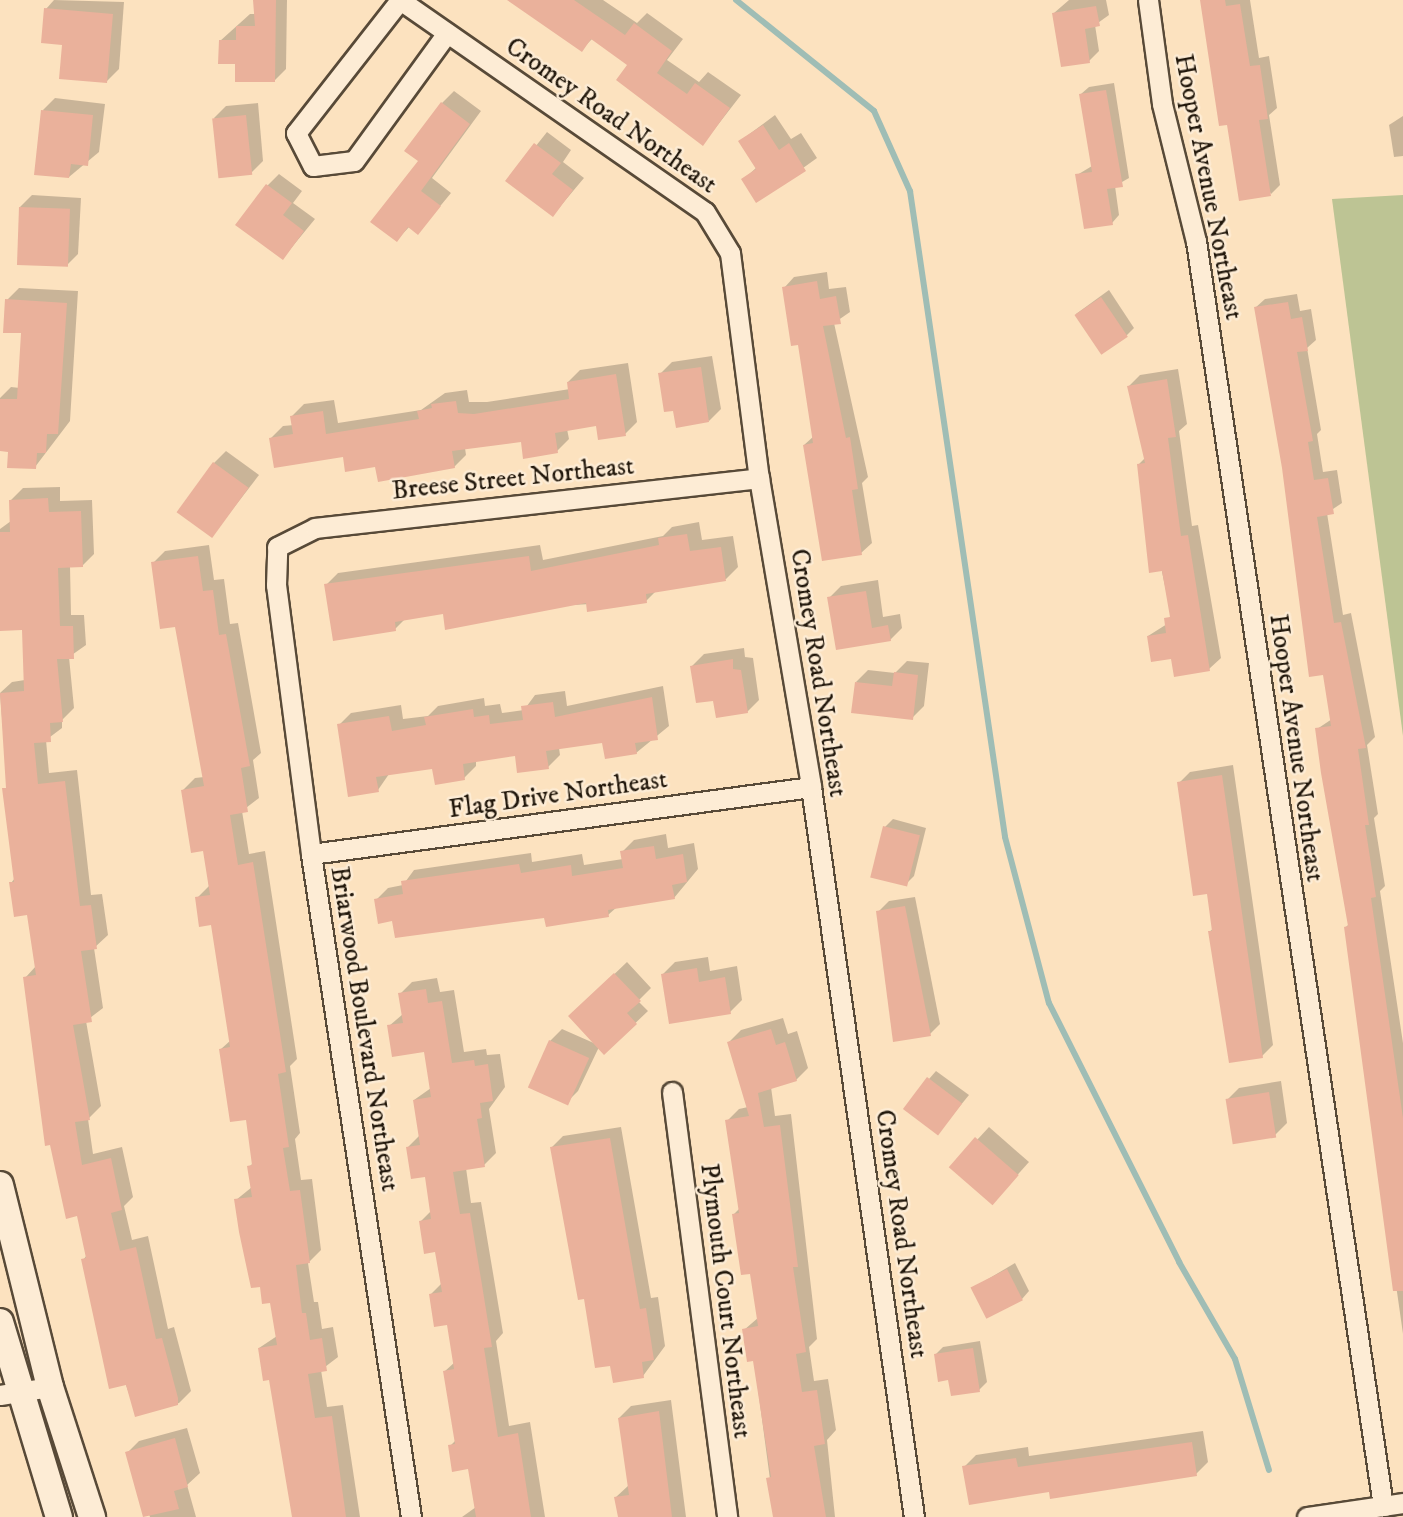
<!DOCTYPE html>
<style>
body{margin:0}
#map{position:relative;width:1403px;height:1517px;overflow:hidden;background:#fce2bf;font-family:"IM FELL DW Pica",serif}
div>[style]{position:absolute}
.green>*{inset:0;background:#bdc494}
.shadow>*{inset:0;background:#0003}
.stream>*{height:6px;margin:-3px;padding:0 3px;transform-origin:3px;border-radius:3px;background:#9fbdb5}
.building>*{inset:0;background:#eab19b;transform-origin:0 0}
.roads{filter:drop-shadow(2px 0 #584a38) drop-shadow(-2px 0 #584a38) drop-shadow(0 2px #584a38) drop-shadow(0 -2px #584a38)}
.street>*{height:19px;margin:-9.5px;padding:0 9.5px;transform-origin:9.5px;border-radius:9.5px;background:#fdecd5}
.secondary>*{height:26px;margin:-13px;padding:0 13px;transform-origin:13px;border-radius:13px;background:#fdecd5}
span{translate:-50% -50%;white-space:nowrap;text-align:center;line-height:1.15;-webkit-text-stroke:5px #fdecd5;paint-order:stroke}
.street-label{font-size:26px;color:#21170b}
</style>
<div id="map">
<div class="green">
<div style="clip-path:polygon(1403px 195px,1403px 736px,1332px 199px)"></div>
</div>
<div class="shadow">
<div style="clip-path:polygon(54px 0,124px 2px,119px 69px,107px 81px,64px 43px,46px 9px)"></div>
<div style="clip-path:polygon(255px 0,287px 0,286px 69px,274px 81px,237px 63px,220px 41px,250px 14px,256px 14px)"></div>
<div style="clip-path:polygon(512px 0,603px 0,637px 23px,647px 13px,683px 39px,667px 60px,699px 82px,708px 72px,741px 95px,703px 144px,629px 65px,593px 38px,581px 50px)"></div>
<div style="clip-path:polygon(1069px 0,1106px 0,1109px 15px,1095px 25px,1099px 51px,1089px 61px,1054px 13px)"></div>
<div style="clip-path:polygon(1202px 0,1250px 0,1259px 58px,1269px 56px,1277px 108px,1269px 115px,1280px 185px,1271px 194px,1229px 123px)"></div>
<div style="clip-path:polygon(1114px 83px,1129px 178px,1115px 186px,1119px 215px,1112px 223px,1077px 175px,1092px 166px,1081px 94px,1089px 87px)"></div>
<div style="clip-path:polygon(454px 91px,481px 111px,432px 178px,451px 193px,418px 233px,410px 226px,397px 240px,442px 103px)"></div>
<div style="clip-path:polygon(55px 98px,105px 104px,99px 152px,69px 177px,43px 110px)"></div>
<div style="clip-path:polygon(258px 103px,263px 161px,251px 173px,214px 118px,226px 106px)"></div>
<div style="clip-path:polygon(775px 115px,791px 139px,801px 133px,817px 158px,757px 201px,743px 180px,757px 167px,740px 141px)"></div>
<div style="clip-path:polygon(1403px 116px,1403px 156px,1394px 157px,1389px 125px)"></div>
<div style="clip-path:polygon(547px 132px,571px 150px,563px 162px,584px 178px,553px 215px,508px 181px)"></div>
<div style="clip-path:polygon(279px 174px,302px 191px,293px 203px,315px 219px,283px 258px,267px 186px)"></div>
<div style="clip-path:polygon(32px 195px,81px 198px,78px 254px,66px 266px,20px 207px)"></div>
<div style="clip-path:polygon(827px 272px,829px 289px,846px 287px,850px 312px,834px 323px,868px 477px,862px 483px,872px 543px,861px 553px,804px 445px,814px 436px,799px 343px,784px 288px,794px 277px)"></div>
<div style="clip-path:polygon(19px 288px,78px 291px,70px 421px,35px 467px,9px 450px,0 450px,0 398px,11px 387px,20px 388px,22px 332px,7px 300px)"></div>
<div style="clip-path:polygon(1109px 290px,1134px 328px,1126px 336px,1076px 314px)"></div>
<div style="clip-path:polygon(1297px 294px,1300px 311px,1311px 309px,1316px 340px,1307px 348px,1321px 430px,1317px 434px,1323px 472px,1337px 470px,1342px 503px,1327px 513px,1343px 615px,1351px 613px,1375px 737px,1367px 745px,1378px 814px,1374px 818px,1385px 886px,1380px 891px,1403px 1043px,1403px 1334px,1345px 928px,1349px 924px,1317px 729px,1332px 719px,1255px 308px,1265px 299px)"></div>
<div style="clip-path:polygon(712px 356px,721px 409px,709px 421px,660px 374px,672px 362px)"></div>
<div style="clip-path:polygon(628px 363px,637px 422px,625px 434px,598px 424px,567px 429px,569px 439px,557px 451px,522px 440px,465px 448px,466px 455px,454px 467px,377px 465px,271px 438px,283px 426px,294px 425px,292px 416px,304px 404px,334px 400px,338px 423px,421px 410px,445px 393px,467px 390px,469px 402px,487px 402px,570px 389px,568px 382px,580px 370px)"></div>
<div style="clip-path:polygon(1178px 369px,1187px 424px,1179px 431px,1192px 526px,1198px 525px,1221px 658px,1209px 669px,1173px 657px,1148px 636px,1167px 624px,1171px 614px,1139px 464px,1146px 457px,1129px 386px,1140px 375px)"></div>
<div style="clip-path:polygon(226px 451px,259px 475px,212px 536px,214px 463px)"></div>
<div style="clip-path:polygon(60px 487px,60px 501px,92px 500px,94px 554px,82px 566px,70px 566px,71px 615px,84px 615px,86px 645px,69px 657px,74px 708px,62px 720px,62px 728px,46px 740px,49px 773px,77px 770px,91px 895px,102px 894px,108px 935px,94px 948px,103px 1008px,86px 1021px,101px 1106px,88px 1119px,93px 1154px,122px 1147px,133px 1197px,124px 1206px,132px 1240px,148px 1236px,168px 1329px,174px 1327px,191px 1391px,179px 1403px,136px 1414px,83px 1260px,87px 1255px,25px 978px,36px 966px,28px 913px,11px 883px,15px 878px,0 693px,12px 682px,25px 680px,24px 628px,0 629px,0 529px,11px 521px,11px 500px,23px 488px)"></div>
<div style="clip-path:polygon(699px 522px,702px 540px,733px 536px,738px 567px,726px 579px,657px 590px,646px 601px,444px 612px,406px 618px,395px 629px,326px 585px,338px 573px,540px 545px,543px 560px,663px 536px,672px 527px)"></div>
<div style="clip-path:polygon(209px 545px,214px 580px,224px 579px,230px 624px,238px 623px,261px 753px,253px 760px,259px 798px,242px 811px,249px 854px,265px 851px,297px 1059px,290px 1066px,300px 1133px,295px 1139px,301px 1180px,312px 1179px,321px 1250px,308px 1263px,314px 1302px,318px 1302px,322px 1329px,333px 1327px,338px 1357px,321px 1370px,327px 1407px,343px 1405px,360px 1517px,293px 1517px,270px 1378px,259px 1348px,277px 1336px,271px 1301px,261px 1285px,236px 1200px,252px 1187px,249px 1167px,254px 1162px,247px 1118px,221px 1049px,231px 1040px,212px 923px,197px 898px,209px 886px,205px 849px,183px 790px,195px 778px,204px 777px,177px 625px,153px 563px,165px 551px)"></div>
<div style="clip-path:polygon(878px 580px,883px 617px,900px 614px,902px 628px,890px 640px,837px 648px,829px 598px,841px 586px)"></div>
<div style="clip-path:polygon(744px 648px,745px 657px,753px 658px,759px 700px,747px 712px,715px 699px,692px 666px,704px 654px)"></div>
<div style="clip-path:polygon(907px 661px,929px 663px,924px 706px,912px 718px,856px 682px,868px 670px,895px 673px)"></div>
<div style="clip-path:polygon(663px 686px,669px 726px,636px 753px,604px 741px,559px 748px,560px 755px,548px 767px,516px 754px,476px 760px,476px 766px,464px 778px,434px 767px,389px 774px,378px 790px,339px 725px,351px 713px,401px 705px,403px 719px,428px 716px,438px 706px,484px 698px,485px 706px,500px 704px,502px 713px,524px 710px,535px 695px,565px 691px,567px 706px)"></div>
<div style="clip-path:polygon(1233px 765px,1273px 1045px,1262px 1056px,1209px 932px,1214px 928px,1208px 892px,1179px 783px,1190px 772px)"></div>
<div style="clip-path:polygon(893px 819px,926px 828px,914px 876px,906px 884px,885px 827px)"></div>
<div style="clip-path:polygon(666px 834px,668px 848px,694px 843px,698px 869px,674px 898px,617px 907px,608px 915px,394px 919px,376px 900px,388px 888px,403px 885px,414px 870px,531px 853px,532px 862px,582px 854px,584px 865px,623px 859px,622px 852px,634px 840px)"></div>
<div style="clip-path:polygon(915px 897px,940px 1024px,930px 1034px,878px 912px,889px 901px)"></div>
<div style="clip-path:polygon(708px 957px,710px 971px,737px 966px,742px 1000px,730px 1012px,663px 974px,675px 962px)"></div>
<div style="clip-path:polygon(627px 962px,651px 988px,638px 1001px,648px 1011px,604px 1053px,599px 1047px,578px 1091px,566px 1103px,550px 1041px,562px 1029px,596px 1044px,582px 1005px)"></div>
<div style="clip-path:polygon(437px 978px,440px 992px,454px 990px,464px 1052px,486px 1049px,487px 1055px,500px 1054px,505px 1087px,489px 1109px,496px 1153px,484px 1165px,466px 1168px,471px 1203px,481px 1202px,493px 1273px,503px 1333px,496px 1341px,509px 1426px,530px 1422px,545px 1517px,462px 1517px,476px 1507px,470px 1467px,450px 1446px,456px 1440px,445px 1371px,455px 1362px,448px 1323px,430px 1295px,442px 1283px,437px 1250px,421px 1221px,432px 1210px,426px 1175px,407px 1148px,420px 1135px,414px 1100px,431px 1088px,425px 1050px,389px 1026px,403px 1014px,400px 994px,412px 982px)"></div>
<div style="clip-path:polygon(783px 1018px,788px 1034px,797px 1031px,808px 1068px,796px 1080px,771px 1087px,775px 1116px,791px 1114px,817px 1339px,809px 1347px,814px 1381px,828px 1379px,836px 1430px,827px 1440px,835px 1517px,775px 1517px,754px 1359px,744px 1330px,759px 1317px,751px 1272px,734px 1214px,740px 1208px,727px 1121px,739px 1109px,748px 1107px,729px 1042px,741px 1030px)"></div>
<div style="clip-path:polygon(936px 1071px,969px 1095px,938px 1133px,929px 1079px)"></div>
<div style="clip-path:polygon(1281px 1081px,1287px 1123px,1275px 1135px,1227px 1100px,1239px 1088px)"></div>
<div style="clip-path:polygon(621px 1127px,651px 1298px,658px 1297px,665px 1346px,643px 1376px,586px 1297px,551px 1148px,563px 1136px)"></div>
<div style="clip-path:polygon(989px 1127px,1029px 1162px,1004px 1190px,952px 1167px)"></div>
<div style="clip-path:polygon(1015px 1263px,1029px 1291px,1022px 1299px,973px 1288px)"></div>
<div style="clip-path:polygon(980px 1341px,987px 1382px,979px 1390px,950px 1378px,936px 1354px,943px 1347px)"></div>
<div style="clip-path:polygon(671px 1400px,686px 1517px,619px 1517px,616px 1497px,629px 1485px,619px 1418px,631px 1406px)"></div>
<div style="clip-path:polygon(187px 1428px,200px 1473px,187px 1485px,196px 1517px,150px 1517px,127px 1453px,139px 1441px)"></div>
<div style="clip-path:polygon(1203px 1431px,1208px 1462px,1196px 1474px,1051px 1490px,964px 1467px,976px 1455px,1028px 1447px,1029px 1456px)"></div>
</div>
<div class="stream">
<div style="left:736px;top:0;width:177px;rotate:38.8deg"></div>
<div style="left:874px;top:111px;width:88px;rotate:65.8deg"></div>
<div style="left:910px;top:191px;width:653px;rotate:81.63deg"></div>
<div style="left:1005px;top:837px;width:172px;rotate:75.2deg"></div>
<div style="left:1049px;top:1003px;width:290px;rotate:63.3deg"></div>
<div style="left:1179px;top:1262px;width:112px;rotate:60deg"></div>
<div style="left:1235px;top:1359px;width:116px;rotate:73deg"></div>
</div>
<div class="building">
<div style="clip-path:polygon(253px 0,276px 0,275px 82px,235px 82px,235px 64px,218px 64px,219px 40px,236px 40px,236px 26px,255px 26px)"></div>
<div style="clip-path:polygon(507px 0,574px 0,625px 35px,634px 23px,672px 51px,657px 73px,687px 94px,695px 83px,730px 108px,703px 146px,616px 80px,627px 65px,591px 39px,582px 52px)"></div>
<div style="clip-path:polygon(1200px 0,1225px 0,1226px 6px,1240px 4px,1250px 66px,1260px 65px,1268px 119px,1259px 120px,1271px 196px,1239px 201px,1227px 125px,1219px 126px)"></div>
<div style="clip-path:polygon(1096px 6px,1100px 26px,1085px 29px,1090px 63px,1061px 67px,1052px 13px)"></div>
<div style="clip-path:polygon(44px 8px,113px 14px,107px 83px,59px 79px,62px 45px,41px 43px)"></div>
<div style="clip-path:polygon(1106px 90px,1123px 187px,1107px 189px,1113px 225px,1084px 229px,1075px 174px,1092px 172px,1079px 94px)"></div>
<div style="clip-path:polygon(441px 102px,470px 124px,421px 191px,441px 206px,418px 235px,408px 227px,397px 242px,370px 222px,418px 161px,404px 151px)"></div>
<div style="clip-path:polygon(41px 110px,93px 115px,88px 166px,71px 164px,69px 178px,34px 175px)"></div>
<div style="left:246px;top:115px;width:60px;height:34px;rotate:84deg"></div>
<div style="clip-path:polygon(763px 125px,779px 150px,789px 143px,806px 171px,756px 203px,741px 179px,756px 169px,738px 141px)"></div>
<div style="clip-path:polygon(534px 143px,561px 163px,552px 174px,573px 190px,553px 217px,505px 181px)"></div>
<div style="clip-path:polygon(266px 184px,292px 203px,283px 215px,304px 231px,283px 260px,235px 225px)"></div>
<div style="left:19px;top:207px;width:51px;height:58px;rotate:2deg"></div>
<div style="clip-path:polygon(817px 281px,820px 299px,836px 296px,841px 324px,823px 326px,846px 438px,850px 437px,858px 489px,852px 490px,862px 555px,822px 561px,803px 445px,813px 443px,798px 345px,791px 346px,782px 287px)"></div>
<div style="left:1101px;top:297px;width:48px;height:32px;rotate:56deg"></div>
<div style="clip-path:polygon(5px 299px,67px 303px,58px 434px,47px 434px,46px 453px,37px 453px,36px 469px,7px 468px,8px 452px,0 451px,0 399px,17px 399px,21px 333px,3px 333px)"></div>
<div style="clip-path:polygon(1288px 302px,1291px 319px,1302px 317px,1308px 351px,1297px 352px,1313px 441px,1308px 442px,1314px 480px,1328px 478px,1334px 514px,1317px 517px,1334px 623px,1341px 622px,1366px 748px,1358px 749px,1369px 825px,1365px 825px,1376px 897px,1371px 898px,1403px 1118px,1403px 1291px,1393px 1291px,1344px 927px,1348px 926px,1321px 773px,1315px 728px,1331px 726px,1323px 675px,1309px 677px,1282px 468px,1254px 307px)"></div>
<div style="clip-path:polygon(701px 367px,709px 422px,676px 428px,673px 411px,664px 412px,658px 373px)"></div>
<div style="clip-path:polygon(616px 374px,626px 436px,598px 440px,596px 426px,555px 433px,558px 453px,523px 459px,521px 442px,452px 451px,455px 468px,378px 482px,375px 467px,345px 472px,343px 457px,274px 468px,269px 438px,293px 434px,290px 416px,323px 411px,326px 434px,419px 419px,417px 411px,432px 408px,431px 404px,456px 401px,458px 413px,474px 414px,569px 399px,567px 382px)"></div>
<div style="clip-path:polygon(1167px 379px,1176px 437px,1168px 438px,1181px 536px,1188px 535px,1210px 671px,1174px 677px,1171px 659px,1151px 662px,1147px 636px,1166px 633px,1164px 618px,1170px 617px,1162px 571px,1149px 573px,1137px 464px,1145px 463px,1127px 386px)"></div>
<div style="left:213px;top:462px;width:44px;height:62px;rotate:36deg"></div>
<div style="clip-path:polygon(48px 498px,49px 512px,81px 511px,83px 567px,58px 568px,60px 626px,73px 626px,74px 659px,57px 659px,63px 722px,50px 723px,51px 742px,34px 743px,38px 784px,65px 781px,80px 906px,91px 905px,97px 949px,81px 951px,92px 1022px,73px 1025px,90px 1120px,75px 1122px,82px 1165px,111px 1158px,122px 1210px,111px 1213px,120px 1251px,136px 1247px,156px 1339px,162px 1338px,178px 1398px,178px 1405px,135px 1417px,126px 1385px,109px 1389px,81px 1259px,86px 1258px,77px 1216px,66px 1219px,50px 1145px,45px 1146px,23px 977px,36px 975px,27px 915px,14px 917px,9px 882px,14px 882px,2px 788px,6px 788px,0 693px,24px 691px,22px 630px,0 631px,0 532px,10px 532px,9px 500px)"></div>
<div style="clip-path:polygon(687px 534px,690px 551px,721px 547px,726px 581px,646px 594px,647px 603px,587px 612px,586px 603px,445px 630px,443px 614px,395px 622px,396px 631px,333px 641px,324px 584px,529px 556px,531px 571px,659px 545px,658px 538px)"></div>
<div style="clip-path:polygon(198px 556px,203px 591px,213px 590px,219px 635px,226px 634px,250px 766px,241px 768px,248px 812px,230px 815px,238px 865px,253px 862px,286px 1072px,278px 1074px,289px 1147px,283px 1148px,290px 1191px,300px 1190px,310px 1263px,296px 1265px,302px 1313px,306px 1313px,310px 1340px,322px 1338px,327px 1371px,308px 1374px,315px 1418px,332px 1416px,346px 1517px,292px 1517px,269px 1380px,263px 1381px,258px 1348px,277px 1345px,270px 1303px,262px 1304px,260px 1287px,251px 1288px,239px 1232px,234px 1199px,252px 1197px,247px 1166px,252px 1165px,246px 1120px,230px 1122px,219px 1049px,230px 1047px,211px 925px,199px 927px,195px 897px,210px 895px,203px 851px,191px 853px,181px 790px,204px 786px,175px 627px,160px 629px,151px 562px)"></div>
<div style="clip-path:polygon(866px 591px,872px 628px,888px 625px,891px 641px,836px 650px,827px 597px)"></div>
<div style="clip-path:polygon(733px 659px,733px 669px,741px 670px,748px 713px,716px 718px,713px 701px,696px 703px,690px 666px)"></div>
<div style="clip-path:polygon(894px 672px,918px 675px,913px 720px,851px 713px,855px 682px,892px 686px)"></div>
<div style="clip-path:polygon(652px 697px,658px 740px,635px 743px,637px 754px,605px 759px,602px 743px,546px 751px,549px 769px,517px 773px,515px 756px,463px 764px,465px 780px,435px 785px,432px 769px,376px 777px,379px 792px,348px 797px,337px 724px,389px 716px,392px 731px,426px 725px,424px 717px,473px 709px,474px 717px,489px 715px,490px 724px,523px 720px,521px 706px,553px 702px,555px 717px)"></div>
<div style="clip-path:polygon(1222px 775px,1263px 1058px,1229px 1063px,1208px 931px,1212px 931px,1207px 894px,1193px 896px,1177px 782px)"></div>
<div style="left:883px;top:826px;width:38px;height:53px;rotate:14deg"></div>
<div style="clip-path:polygon(654px 846px,656px 859px,683px 854px,687px 882px,672px 885px,675px 899px,608px 910px,609px 917px,546px 927px,544px 918px,395px 938px,392px 921px,378px 924px,374px 899px,403px 894px,401px 881px,519px 864px,521px 873px,571px 865px,572px 876px,623px 868px,620px 851px)"></div>
<div style="clip-path:polygon(905px 906px,931px 1036px,893px 1042px,876px 911px)"></div>
<div style="clip-path:polygon(697px 968px,699px 982px,725px 977px,731px 1014px,669px 1024px,661px 974px)"></div>
<div style="clip-path:polygon(614px 973px,641px 1001px,627px 1013px,637px 1024px,604px 1055px,568px 1016px)"></div>
<div style="clip-path:polygon(426px 989px,428px 1003px,442px 1001px,452px 1063px,474px 1060px,475px 1066px,488px 1064px,493px 1101px,480px 1103px,482px 1118px,477px 1119px,485px 1167px,453px 1172px,460px 1214px,470px 1213px,482px 1285px,492px 1347px,484px 1348px,498px 1437px,518px 1433px,531px 1517px,476px 1517px,468px 1469px,452px 1472px,448px 1445px,455px 1444px,443px 1371px,454px 1369px,447px 1325px,434px 1327px,429px 1294px,442px 1292px,435px 1252px,424px 1254px,419px 1221px,431px 1219px,425px 1177px,411px 1179px,406px 1147px,420px 1145px,413px 1100px,431px 1097px,424px 1052px,392px 1057px,387px 1025px,403px 1023px,398px 993px)"></div>
<div style="clip-path:polygon(771px 1029px,776px 1045px,785px 1042px,797px 1081px,758px 1093px,764px 1127px,780px 1125px,798px 1267px,793px 1267px,806px 1352px,796px 1354px,802px 1392px,817px 1390px,825px 1444px,814px 1446px,826px 1517px,773px 1517px,766px 1478px,771px 1477px,753px 1361px,747px 1362px,742px 1329px,758px 1326px,750px 1274px,741px 1275px,732px 1214px,739px 1213px,725px 1120px,749px 1116px,727px 1042px)"></div>
<div style="left:549px;top:1040px;width:44px;height:52px;rotate:24deg"></div>
<div style="left:927px;top:1077px;width:44px;height:40px;rotate:37deg"></div>
<div style="left:1269px;top:1092px;width:46px;height:44px;rotate:81deg"></div>
<div style="left:975px;top:1137px;width:58px;height:40px;rotate:41deg"></div>
<div style="clip-path:polygon(610px 1138px,640px 1309px,646px 1308px,654px 1360px,642px 1362px,644px 1378px,613px 1383px,610px 1366px,595px 1368px,584px 1299px,578px 1300px,550px 1147px)"></div>
<div style="left:1007px;top:1269px;width:35px;height:41px;rotate:63deg"></div>
<div style="clip-path:polygon(973px 1348px,980px 1392px,951px 1396px,948px 1380px,938px 1382px,934px 1354px)"></div>
<div style="clip-path:polygon(659px 1411px,672px 1517px,618px 1517px,614px 1497px,629px 1495px,618px 1418px)"></div>
<div style="clip-path:polygon(175px 1438px,188px 1487px,174px 1491px,179px 1509px,143px 1517px,125px 1452px)"></div>
<div style="clip-path:polygon(1192px 1442px,1197px 1476px,1050px 1499px,1049px 1492px,969px 1505px,962px 1466px,1016px 1458px,1018px 1467px)"></div>
</div>
<div class="roads">
<div class="street">
<div style="left:400px;top:0;width:371px;rotate:34.8deg"></div>
<div style="left:705px;top:212px;width:48px;rotate:58.6deg"></div>
<div style="left:730px;top:253px;width:227px;rotate:82.7deg"></div>
<div style="left:759px;top:478px;width:313px;rotate:80.4deg"></div>
<div style="left:811px;top:787px;width:737px;rotate:81.97deg"></div>
<div style="left:400px;top:0;width:169px;rotate:128deg"></div>
<div style="left:296px;top:133px;width:37px;rotate:63deg"></div>
<div style="left:313px;top:166px;width:41px;rotate:-7deg"></div>
<div style="left:354px;top:161px;width:158px;rotate:-54deg"></div>
<div style="left:1148px;top:0;width:105px;rotate:82.3deg"></div>
<div style="left:1162px;top:104px;width:141px;rotate:76.1deg"></div>
<div style="left:1196px;top:241px;width:1279px;rotate:81.59deg"></div>
<div style="left:311px;top:854px;width:504px;rotate:-7.63deg"></div>
<div style="left:672px;top:1092px;width:429px;rotate:82.6deg"></div>
<div style="left:0;top:1395px;width:51px;rotate:-9.1deg"></div>
<div style="left:411px;top:1517px;width:670px;rotate:-98.58deg"></div>
<div style="left:311px;top:854px;width:271px;rotate:-97.4deg"></div>
<div style="left:276px;top:585px;width:38px;rotate:-88deg"></div>
<div style="left:277px;top:547px;width:42px;rotate:-26.6deg"></div>
<div style="left:315px;top:528px;width:447px;rotate:-6.4deg"></div>
<div style="left:1307px;top:1517px;width:97px;rotate:-8.3deg"></div>
</div>
<div class="secondary">
<div style="left:0;top:1185px;width:208px;rotate:76.1deg"></div>
<div style="left:50px;top:1387px;width:137px;rotate:72.1deg"></div>
<div style="left:0;top:1322px;width:204px;rotate:73.2deg"></div>
</div>
</div>
<div class="street-label">
<span style="left:611px;top:116px;rotate:35deg">Cromey Road Northeast</span>
<span style="left:1208px;top:187px;rotate:79deg">Hooper Avenue Northeast</span>
<span style="left:513px;top:479px;rotate:-6deg">Breese Street Northeast</span>
<span style="left:818px;top:673px;rotate:81deg">Cromey Road Northeast</span>
<span style="left:1296px;top:748px;rotate:82deg">Hooper Avenue Northeast</span>
<span style="left:558px;top:795px;rotate:-8deg">Flag Drive Northeast</span>
<span style="left:364px;top:1029px;rotate:81deg">Briarwood Boulevard Northeast</span>
<span style="left:901px;top:1234px;rotate:82deg">Cromey Road Northeast</span>
<span style="left:725px;top:1301px;rotate:83deg">Plymouth Court Northeast</span>
</div>
</div>
